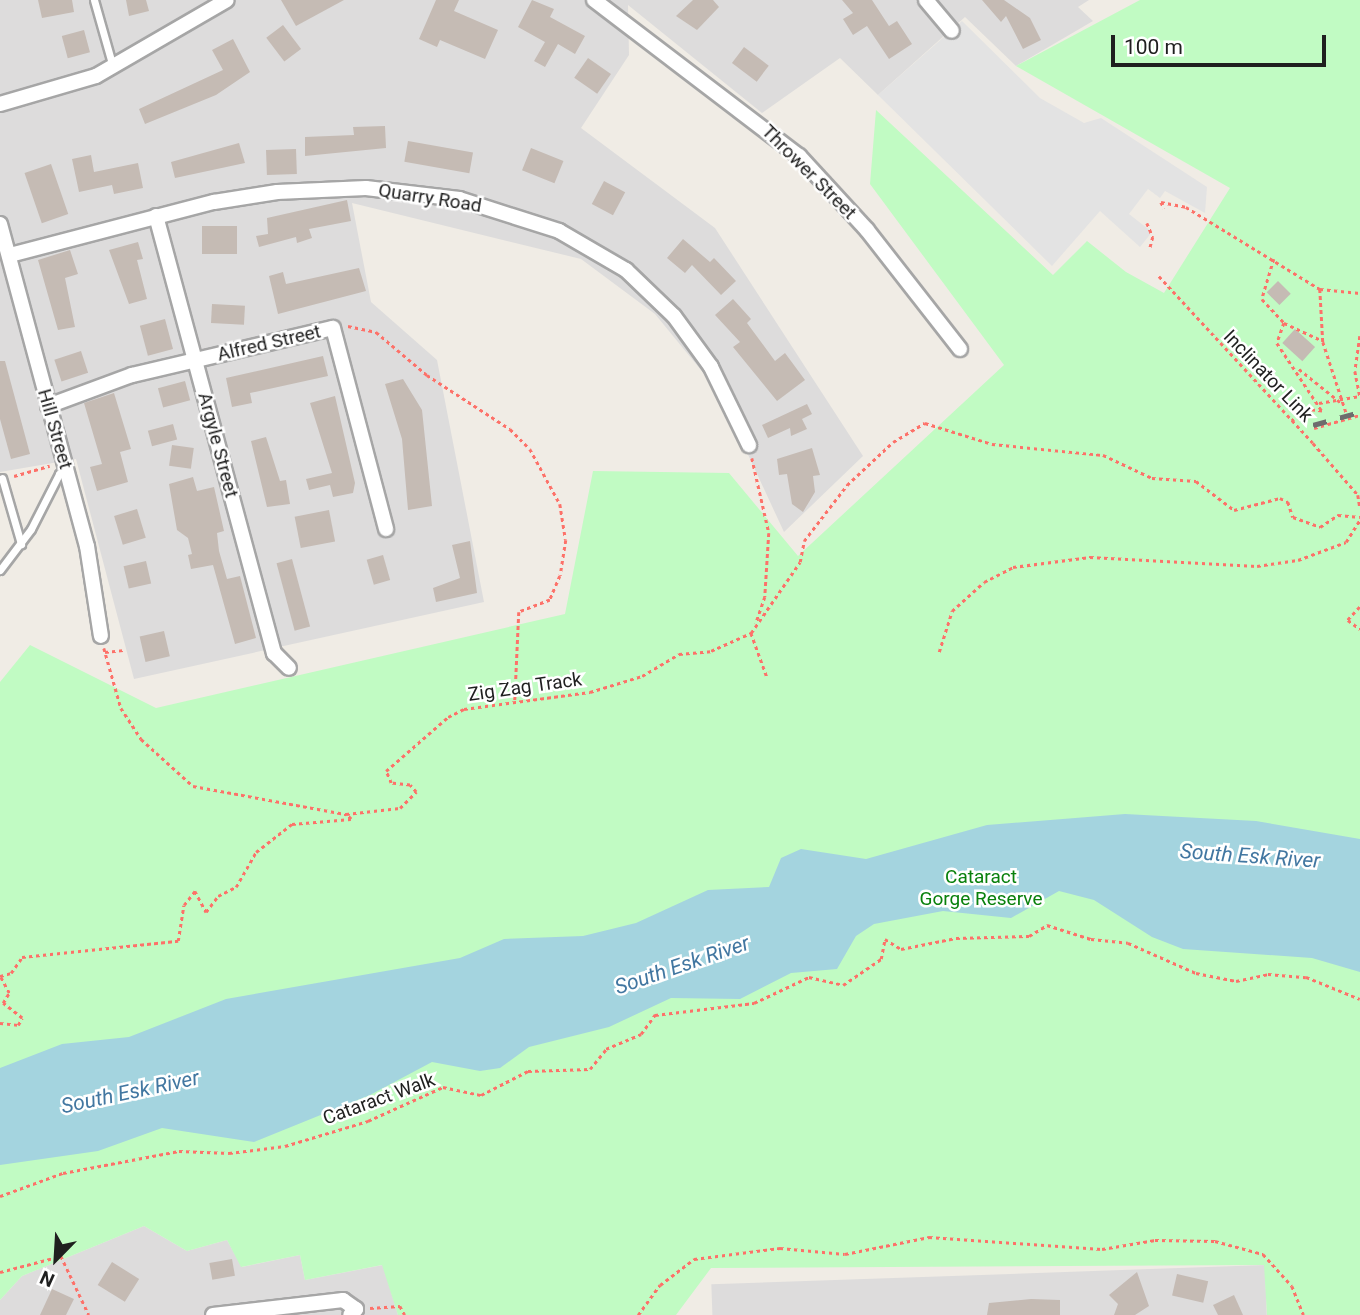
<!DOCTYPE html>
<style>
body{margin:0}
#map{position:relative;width:1360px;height:1315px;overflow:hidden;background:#f0ece5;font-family:Roboto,sans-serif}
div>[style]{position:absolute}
.residential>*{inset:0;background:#dddcdc;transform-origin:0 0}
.park>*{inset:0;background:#c1fbc3}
.parking>*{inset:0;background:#e3e3e3}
.water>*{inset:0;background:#a4d4df}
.building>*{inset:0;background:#c5bbb4;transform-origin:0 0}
.path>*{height:2.5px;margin-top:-1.25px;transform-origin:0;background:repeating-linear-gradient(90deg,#fd7169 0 3.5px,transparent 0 7px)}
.roads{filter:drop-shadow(2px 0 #a6a6a6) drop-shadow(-2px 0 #a6a6a6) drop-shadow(0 2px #a6a6a6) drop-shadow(0 -2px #a6a6a6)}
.lane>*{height:7px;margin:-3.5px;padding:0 3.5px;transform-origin:3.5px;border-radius:3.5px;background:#fff}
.street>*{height:14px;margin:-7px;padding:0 7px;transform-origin:7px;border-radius:7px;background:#fff}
.rail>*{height:4.5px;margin-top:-2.25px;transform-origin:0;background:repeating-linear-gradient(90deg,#6d6d6d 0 14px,transparent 0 28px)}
span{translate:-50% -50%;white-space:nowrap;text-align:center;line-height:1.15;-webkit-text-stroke:5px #fff;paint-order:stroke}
.street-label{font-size:19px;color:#1f1f1f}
.park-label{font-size:19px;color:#09810d}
.water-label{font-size:21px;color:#4277a1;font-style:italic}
.north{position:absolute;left:21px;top:1224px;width:70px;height:70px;-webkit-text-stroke:5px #fff;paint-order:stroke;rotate:204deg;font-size:19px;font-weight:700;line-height:28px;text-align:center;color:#1f1f1f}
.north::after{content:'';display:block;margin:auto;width:24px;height:32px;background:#1f1f1f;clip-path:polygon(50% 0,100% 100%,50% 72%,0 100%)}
.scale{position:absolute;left:1111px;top:35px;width:215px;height:32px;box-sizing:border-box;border:4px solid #1f1f1f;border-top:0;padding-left:9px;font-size:21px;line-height:24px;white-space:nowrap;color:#1f1f1f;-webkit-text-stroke:5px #fff;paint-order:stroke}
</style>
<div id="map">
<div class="residential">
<div style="clip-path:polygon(0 0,1089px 0,1078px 7px,1093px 21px,1016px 66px,965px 17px,878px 95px,840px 58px,762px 113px,628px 5px,629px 55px,581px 128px,715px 228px,863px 456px,784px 532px,719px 392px,655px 314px,581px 259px,352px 203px,371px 302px,437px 360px,484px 602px,134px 679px,76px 459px,0 472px)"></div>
<div style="clip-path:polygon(144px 1226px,187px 1251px,227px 1240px,242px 1267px,300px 1255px,305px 1280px,383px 1265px,398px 1315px,0 1315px,0 1300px,22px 1276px)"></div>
<div style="left:1265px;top:1265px;width:50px;height:554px;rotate:88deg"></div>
</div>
<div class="park">
<div style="clip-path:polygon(1140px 0,1360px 0,1360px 1315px,1267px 1315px,1264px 1265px,711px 1268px,676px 1315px,398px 1315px,382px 1265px,305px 1280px,300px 1255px,241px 1267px,227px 1240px,187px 1251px,144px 1226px,22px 1276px,0 1300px,0 682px,30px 645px,156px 708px,565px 614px,593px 471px,729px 473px,798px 556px,1004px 365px,870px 184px,876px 110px,1053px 275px,1087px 241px,1126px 272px,1164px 293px,1230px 188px,1016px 66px)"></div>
</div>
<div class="parking">
<div style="clip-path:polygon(962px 21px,1040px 98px,1084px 123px,1101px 118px,1207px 187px,1205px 213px,1165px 191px,1160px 198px,1148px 189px,1129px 214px,1152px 232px,1140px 247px,1100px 211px,1052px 266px,878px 95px)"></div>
</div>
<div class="water">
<div style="clip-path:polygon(1125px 814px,1256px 821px,1360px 839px,1360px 972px,1312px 958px,1183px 949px,1152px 937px,1094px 900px,1059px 891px,1011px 918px,943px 911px,874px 924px,856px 936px,837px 969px,791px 973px,740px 999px,671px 998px,609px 1027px,529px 1047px,500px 1068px,480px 1071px,432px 1062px,370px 1095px,254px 1142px,162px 1128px,98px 1151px,0 1165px,0 1068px,62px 1044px,129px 1037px,226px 999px,460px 958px,504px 939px,583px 936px,636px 923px,708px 890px,769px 887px,781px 858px,801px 849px,866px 859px,987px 825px)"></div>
</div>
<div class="building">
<div style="clip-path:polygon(38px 0,72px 0,74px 12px,42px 18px)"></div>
<div style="clip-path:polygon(126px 0,146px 0,149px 11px,129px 16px)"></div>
<div style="clip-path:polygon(281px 0,344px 0,296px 26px)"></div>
<div style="clip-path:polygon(436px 0,459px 0,454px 11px,498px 30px,485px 59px,440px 40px,437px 47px,419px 39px)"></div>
<div style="clip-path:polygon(532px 0,554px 9px,550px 17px,585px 36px,575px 54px,558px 44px,545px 67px,534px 61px,545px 42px,518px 27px)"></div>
<div style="clip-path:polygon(693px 0,713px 0,719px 7px,697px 30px,676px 16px)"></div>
<div style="clip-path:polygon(842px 0,872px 0,889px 26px,897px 21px,912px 44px,889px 59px,867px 26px,853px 35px,843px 19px,853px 13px)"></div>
<div style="clip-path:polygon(982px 0,1004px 0,1030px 18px,1041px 40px,1023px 49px,1006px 16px,1001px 22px)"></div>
<div style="left:283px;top:25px;width:30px;height:21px;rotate:53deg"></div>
<div style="left:84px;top:30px;width:23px;height:23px;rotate:75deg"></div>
<div style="clip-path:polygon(233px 39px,250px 72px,216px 95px,145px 124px,139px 109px,223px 70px,212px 50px)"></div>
<div style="left:744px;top:47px;width:31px;height:20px;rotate:37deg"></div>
<div style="left:588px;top:58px;width:28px;height:24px;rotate:35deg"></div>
<div style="clip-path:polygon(385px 126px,386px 148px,305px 156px,305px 137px,354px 135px,353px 127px)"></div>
<div style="left:408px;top:141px;width:66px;height:21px;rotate:10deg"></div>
<div style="clip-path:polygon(239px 143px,245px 163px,175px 178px,171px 162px)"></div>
<div style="left:531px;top:148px;width:35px;height:24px;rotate:22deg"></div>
<div style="left:296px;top:149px;width:25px;height:30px;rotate:88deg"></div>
<div style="clip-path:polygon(91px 155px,94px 172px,138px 163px,143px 188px,114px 194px,112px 185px,79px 192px,72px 159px)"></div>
<div style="left:51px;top:164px;width:53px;height:28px;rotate:71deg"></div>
<div style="left:604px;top:181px;width:24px;height:26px;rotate:28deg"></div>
<div style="clip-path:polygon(347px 200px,351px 221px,309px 229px,312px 238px,297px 243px,296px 237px,259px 247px,256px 236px,268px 234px,267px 218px)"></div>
<div style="left:202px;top:226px;width:35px;height:28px"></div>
<div style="clip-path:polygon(683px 239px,710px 262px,714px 258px,736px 281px,721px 295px,692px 265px,685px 273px,667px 258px)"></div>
<div style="clip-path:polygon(138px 242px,143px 259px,137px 260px,147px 299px,129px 304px,109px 250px)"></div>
<div style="clip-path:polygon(70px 250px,78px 274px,65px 278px,75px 327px,58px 330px,38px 260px)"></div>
<div style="clip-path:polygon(359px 268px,366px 291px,278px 314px,269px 276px,283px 272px,286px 284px)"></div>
<div style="left:1278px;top:281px;width:18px;height:16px;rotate:45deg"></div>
<div style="clip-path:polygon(733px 299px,751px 319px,747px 323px,775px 361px,785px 353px,805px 380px,777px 401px,733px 347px,740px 342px,715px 315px)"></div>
<div style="left:212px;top:304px;width:33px;height:19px;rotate:3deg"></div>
<div style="left:165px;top:319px;width:31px;height:26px;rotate:75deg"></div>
<div style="left:1295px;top:329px;width:27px;height:19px;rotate:42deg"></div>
<div style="left:81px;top:351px;width:23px;height:28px;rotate:72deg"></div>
<div style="clip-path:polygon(323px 356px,328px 376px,250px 393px,252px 403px,232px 407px,226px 378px)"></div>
<div style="clip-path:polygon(0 361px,5px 361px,30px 454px,11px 459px,0 419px)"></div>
<div style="clip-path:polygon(403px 379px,422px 410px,432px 506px,408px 510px,402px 439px,385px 384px)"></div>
<div style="left:185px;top:381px;width:20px;height:28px;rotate:75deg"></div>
<div style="clip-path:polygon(114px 393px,131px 449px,120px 452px,128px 482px,97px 491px,90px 467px,102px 464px,84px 403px)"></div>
<div style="clip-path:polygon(335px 396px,355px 483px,353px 493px,333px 497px,330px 485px,309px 490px,306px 479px,332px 473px,310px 403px)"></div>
<div style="clip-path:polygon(807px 404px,812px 414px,802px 419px,807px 429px,791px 436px,790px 428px,768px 438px,762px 425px)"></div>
<div style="left:173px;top:424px;width:16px;height:26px;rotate:75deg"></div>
<div style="clip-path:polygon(266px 437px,280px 481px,286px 480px,290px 504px,267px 507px,251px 441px)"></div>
<div style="left:172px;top:445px;width:22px;height:21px;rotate:8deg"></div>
<div style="clip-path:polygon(812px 448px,820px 475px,813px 476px,815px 492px,803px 512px,792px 504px,787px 474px,779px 475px,777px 459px)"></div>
<div style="clip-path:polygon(193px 477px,197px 491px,214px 487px,224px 531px,217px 533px,219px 551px,227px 579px,240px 576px,256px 638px,235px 644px,213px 565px,191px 569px,188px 555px,192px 554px,188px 538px,177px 530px,169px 484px)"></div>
<div style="left:137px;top:509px;width:30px;height:24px;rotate:73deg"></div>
<div style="left:329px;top:510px;width:32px;height:35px;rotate:79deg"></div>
<div style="clip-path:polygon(470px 541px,477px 593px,436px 602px,433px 588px,460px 578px,452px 545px)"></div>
<div style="left:383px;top:555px;width:26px;height:17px;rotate:74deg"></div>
<div style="left:292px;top:559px;width:70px;height:16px;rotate:75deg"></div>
<div style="left:146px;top:561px;width:23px;height:23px;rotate:77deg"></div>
<div style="left:164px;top:631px;width:26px;height:25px;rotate:77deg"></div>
<div style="left:232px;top:1259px;width:17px;height:23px;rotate:80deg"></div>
<div style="left:112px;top:1262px;width:32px;height:27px;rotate:32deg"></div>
<div style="clip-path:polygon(1137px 1272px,1149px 1306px,1135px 1315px,1114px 1315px,1118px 1304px,1109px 1295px)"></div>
<div style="left:1177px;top:1274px;width:32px;height:22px;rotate:13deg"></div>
<div style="clip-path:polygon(52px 1289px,74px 1299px,66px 1315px,40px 1315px)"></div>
<div style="clip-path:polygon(1234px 1295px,1243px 1315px,1218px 1315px,1213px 1305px)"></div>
<div style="clip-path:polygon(1031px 1299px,1060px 1300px,1060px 1315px,987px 1315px,989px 1303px)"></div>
</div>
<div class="path">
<div style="left:1161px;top:202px;width:25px;rotate:11deg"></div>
<div style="left:1186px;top:207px;width:157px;rotate:31.5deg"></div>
<div style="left:1320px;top:289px;width:40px;rotate:5.7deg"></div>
<div style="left:1161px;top:202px;width:7px;rotate:63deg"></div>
<div style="left:1147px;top:223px;width:15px;rotate:67deg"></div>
<div style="left:1153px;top:237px;width:11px;rotate:105deg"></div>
<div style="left:1274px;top:259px;width:42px;rotate:106.7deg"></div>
<div style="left:1262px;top:299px;width:33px;rotate:47deg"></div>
<div style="left:1284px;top:323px;width:21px;rotate:109deg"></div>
<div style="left:1277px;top:343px;width:82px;rotate:56.5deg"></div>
<div style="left:1322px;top:411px;width:18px;rotate:-174deg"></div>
<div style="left:1304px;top:409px;width:17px;rotate:135deg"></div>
<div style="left:1159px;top:276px;width:227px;rotate:47.3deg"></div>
<div style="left:1313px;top:443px;width:69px;rotate:49.1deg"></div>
<div style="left:1358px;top:495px;width:12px;rotate:81deg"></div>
<div style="left:1320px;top:289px;width:53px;rotate:86.8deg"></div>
<div style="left:1323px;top:342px;width:74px;rotate:71.8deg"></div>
<div style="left:1284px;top:323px;width:41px;rotate:24.7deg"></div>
<div style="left:348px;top:326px;width:29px;rotate:12deg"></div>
<div style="left:376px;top:332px;width:67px;rotate:40.1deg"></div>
<div style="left:427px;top:375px;width:99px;rotate:33deg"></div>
<div style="left:510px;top:429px;width:28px;rotate:45deg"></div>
<div style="left:530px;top:449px;width:63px;rotate:61.4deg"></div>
<div style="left:560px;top:504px;width:36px;rotate:81deg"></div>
<div style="left:566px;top:540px;width:36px;rotate:99deg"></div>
<div style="left:560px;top:576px;width:26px;rotate:113deg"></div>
<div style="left:550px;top:600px;width:33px;rotate:159deg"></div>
<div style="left:519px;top:612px;width:88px;rotate:92.6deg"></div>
<div style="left:1360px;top:336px;width:35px;rotate:98deg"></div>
<div style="left:1355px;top:371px;width:25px;rotate:79deg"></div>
<div style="left:1299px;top:369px;width:53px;rotate:38.8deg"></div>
<div style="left:1319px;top:403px;width:42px;rotate:-9.7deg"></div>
<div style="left:1314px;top:428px;width:48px;rotate:-15.8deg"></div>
<div style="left:752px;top:458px;width:77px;rotate:77.2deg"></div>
<div style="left:769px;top:533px;width:64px;rotate:93.6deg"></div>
<div style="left:765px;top:597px;width:28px;rotate:109deg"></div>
<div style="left:14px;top:476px;width:37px;rotate:-16deg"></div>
<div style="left:1360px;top:607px;width:18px;rotate:133deg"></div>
<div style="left:1348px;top:620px;width:15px;rotate:37deg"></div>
<div style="left:751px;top:633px;width:47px;rotate:70deg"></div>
<div style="left:104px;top:648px;width:62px;rotate:74.2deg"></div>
<div style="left:121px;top:708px;width:37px;rotate:57deg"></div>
<div style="left:141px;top:739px;width:70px;rotate:42.1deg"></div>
<div style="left:193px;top:786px;width:156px;rotate:10.4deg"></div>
<div style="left:105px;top:652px;width:18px;rotate:-6deg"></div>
<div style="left:939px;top:652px;width:43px;rotate:-72.4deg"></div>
<div style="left:952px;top:611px;width:43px;rotate:-42.2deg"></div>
<div style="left:984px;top:582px;width:33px;rotate:-27deg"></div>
<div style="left:1013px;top:567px;width:78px;rotate:-7.4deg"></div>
<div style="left:1090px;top:557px;width:167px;rotate:3.1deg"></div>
<div style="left:1257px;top:566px;width:41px;rotate:-8.3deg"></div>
<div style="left:1298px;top:560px;width:51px;rotate:-20.6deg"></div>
<div style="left:1346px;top:542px;width:26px;rotate:-58deg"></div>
<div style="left:0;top:1023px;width:18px;rotate:6deg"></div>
<div style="left:18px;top:1025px;width:8px;rotate:-60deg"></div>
<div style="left:22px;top:1018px;width:24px;rotate:-142deg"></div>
<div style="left:3px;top:1003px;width:12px;rotate:-59deg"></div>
<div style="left:9px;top:993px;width:19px;rotate:-118deg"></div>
<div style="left:0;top:976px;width:11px;rotate:-15deg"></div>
<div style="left:11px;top:973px;width:19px;rotate:-55deg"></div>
<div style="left:22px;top:957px;width:157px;rotate:-5.9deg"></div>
<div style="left:178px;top:941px;width:36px;rotate:-81deg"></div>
<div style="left:184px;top:905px;width:18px;rotate:-52deg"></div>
<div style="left:195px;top:891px;width:24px;rotate:62deg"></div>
<div style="left:206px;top:912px;width:20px;rotate:-53deg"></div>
<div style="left:218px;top:896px;width:20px;rotate:-27deg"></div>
<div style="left:236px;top:887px;width:40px;rotate:-60.3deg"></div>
<div style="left:256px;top:852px;width:46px;rotate:-37.9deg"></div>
<div style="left:292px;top:824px;width:59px;rotate:-4.8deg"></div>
<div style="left:351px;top:819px;width:7px;rotate:-135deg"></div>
<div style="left:346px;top:814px;width:54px;rotate:-6.3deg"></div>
<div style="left:400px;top:808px;width:23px;rotate:-45deg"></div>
<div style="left:416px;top:792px;width:9px;rotate:-131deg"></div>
<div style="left:410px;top:785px;width:19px;rotate:-174deg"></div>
<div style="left:391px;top:783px;width:13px;rotate:-113deg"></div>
<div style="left:386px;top:771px;width:82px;rotate:-41.1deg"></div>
<div style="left:448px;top:717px;width:18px;rotate:-27deg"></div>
<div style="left:464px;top:709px;width:127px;rotate:-7.7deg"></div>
<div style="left:590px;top:692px;width:54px;rotate:-17.1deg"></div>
<div style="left:642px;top:676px;width:43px;rotate:-30.7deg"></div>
<div style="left:679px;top:654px;width:32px;rotate:-5deg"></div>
<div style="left:711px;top:651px;width:44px;rotate:-24.2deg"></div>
<div style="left:751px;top:633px;width:86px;rotate:-55.4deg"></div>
<div style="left:800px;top:562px;width:21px;rotate:-79deg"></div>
<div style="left:804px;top:541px;width:71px;rotate:-52.5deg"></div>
<div style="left:847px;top:485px;width:63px;rotate:-43.1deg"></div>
<div style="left:893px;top:442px;width:37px;rotate:-31deg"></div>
<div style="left:925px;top:423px;width:70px;rotate:17.4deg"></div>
<div style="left:992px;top:444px;width:112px;rotate:5.7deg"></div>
<div style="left:1103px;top:455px;width:54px;rotate:25.1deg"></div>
<div style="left:1152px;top:478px;width:44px;rotate:3.9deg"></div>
<div style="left:1196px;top:481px;width:48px;rotate:37.3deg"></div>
<div style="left:1234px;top:510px;width:48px;rotate:-14.6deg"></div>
<div style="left:1280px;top:498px;width:9px;rotate:27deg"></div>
<div style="left:1288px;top:502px;width:16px;rotate:72deg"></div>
<div style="left:1293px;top:517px;width:29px;rotate:20deg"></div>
<div style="left:1320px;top:527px;width:22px;rotate:-34deg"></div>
<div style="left:1338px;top:515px;width:22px;rotate:5deg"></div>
<div style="left:0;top:1196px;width:67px;rotate:-20.1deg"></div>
<div style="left:63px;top:1173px;width:118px;rotate:-10.7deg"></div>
<div style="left:179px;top:1151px;width:50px;rotate:2.3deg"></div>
<div style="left:229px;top:1153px;width:56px;rotate:-7.1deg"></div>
<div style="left:285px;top:1146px;width:87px;rotate:-16.8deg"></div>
<div style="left:368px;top:1121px;width:82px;rotate:-24.4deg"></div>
<div style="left:443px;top:1087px;width:39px;rotate:12deg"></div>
<div style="left:481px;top:1095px;width:53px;rotate:-27.1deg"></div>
<div style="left:528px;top:1071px;width:62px;rotate:-1.8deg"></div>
<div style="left:590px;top:1069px;width:26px;rotate:-51deg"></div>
<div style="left:606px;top:1049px;width:38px;rotate:-23deg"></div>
<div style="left:641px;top:1034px;width:24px;rotate:-54deg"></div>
<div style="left:655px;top:1015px;width:100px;rotate:-6.9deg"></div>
<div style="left:754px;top:1003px;width:61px;rotate:-25.3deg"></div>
<div style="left:809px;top:977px;width:35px;rotate:13deg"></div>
<div style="left:843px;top:985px;width:46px;rotate:-34.4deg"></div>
<div style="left:881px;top:959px;width:20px;rotate:-79deg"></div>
<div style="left:885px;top:939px;width:19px;rotate:32deg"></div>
<div style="left:901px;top:949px;width:56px;rotate:-11.3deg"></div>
<div style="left:956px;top:938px;width:73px;rotate:-1.6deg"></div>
<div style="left:1029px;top:936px;width:21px;rotate:-31deg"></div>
<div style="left:1047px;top:925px;width:46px;rotate:17.7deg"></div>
<div style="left:1091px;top:939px;width:37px;rotate:6deg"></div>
<div style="left:1128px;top:943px;width:74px;rotate:23.8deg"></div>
<div style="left:1196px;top:973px;width:41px;rotate:11.3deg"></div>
<div style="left:1236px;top:981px;width:33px;rotate:-12deg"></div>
<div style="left:1268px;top:974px;width:38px;rotate:5deg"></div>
<div style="left:1306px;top:977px;width:58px;rotate:22.2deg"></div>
<div style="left:0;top:1272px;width:63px;rotate:-14.7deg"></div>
<div style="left:61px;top:1256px;width:65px;rotate:64.6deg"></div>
<div style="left:370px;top:1308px;width:30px;rotate:-4deg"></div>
<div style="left:400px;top:1306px;width:10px;rotate:61deg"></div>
<div style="left:638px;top:1315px;width:37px;rotate:-54deg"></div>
<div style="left:660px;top:1285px;width:43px;rotate:-37.4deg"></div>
<div style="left:694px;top:1259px;width:87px;rotate:-7.3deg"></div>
<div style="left:780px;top:1248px;width:65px;rotate:5.3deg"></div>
<div style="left:845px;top:1254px;width:86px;rotate:-11.4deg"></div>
<div style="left:929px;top:1237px;width:173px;rotate:4deg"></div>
<div style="left:1102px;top:1249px;width:54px;rotate:-9.6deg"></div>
<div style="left:1155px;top:1240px;width:60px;rotate:1deg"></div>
<div style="left:1215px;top:1241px;width:50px;rotate:15.2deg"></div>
<div style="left:1263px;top:1254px;width:43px;rotate:47.8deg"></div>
<div style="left:1292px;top:1286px;width:31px;rotate:68deg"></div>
</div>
<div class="roads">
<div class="lane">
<div style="left:94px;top:0;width:70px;rotate:74.2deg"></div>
<div style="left:2px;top:478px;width:69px;rotate:73.9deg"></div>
<div style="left:0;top:570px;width:51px;rotate:-52.9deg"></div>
<div style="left:31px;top:529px;width:62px;rotate:-63deg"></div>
<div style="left:59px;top:474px;width:9px;rotate:-21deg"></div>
</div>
<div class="street">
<div style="left:594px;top:0;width:258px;rotate:37.3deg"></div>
<div style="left:799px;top:156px;width:100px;rotate:47.4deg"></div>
<div style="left:867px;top:230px;width:151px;rotate:52deg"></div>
<div style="left:926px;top:0;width:40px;rotate:50deg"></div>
<div style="left:0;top:104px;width:100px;rotate:-16.3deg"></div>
<div style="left:96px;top:76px;width:151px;rotate:-30.1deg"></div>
<div style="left:156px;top:216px;width:453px;rotate:74.9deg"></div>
<div style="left:274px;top:653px;width:21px;rotate:45deg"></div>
<div style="left:0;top:224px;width:334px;rotate:74.9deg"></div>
<div style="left:87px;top:546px;width:91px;rotate:81.2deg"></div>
<div style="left:10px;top:255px;width:211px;rotate:-14.6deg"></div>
<div style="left:214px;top:202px;width:64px;rotate:-9deg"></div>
<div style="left:277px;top:192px;width:89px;rotate:-2.6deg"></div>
<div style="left:366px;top:188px;width:94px;rotate:6.7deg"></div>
<div style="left:459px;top:199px;width:105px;rotate:17.7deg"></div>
<div style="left:559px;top:231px;width:78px;rotate:30.2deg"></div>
<div style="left:626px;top:270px;width:66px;rotate:43.8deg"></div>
<div style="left:674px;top:316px;width:63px;rotate:54deg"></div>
<div style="left:711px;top:367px;width:87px;rotate:64deg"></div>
<div style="left:48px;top:406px;width:90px;rotate:-20.3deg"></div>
<div style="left:132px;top:375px;width:206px;rotate:-13.2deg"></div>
<div style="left:333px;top:328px;width:208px;rotate:75.2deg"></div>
<div style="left:213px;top:1315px;width:131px;rotate:-6.6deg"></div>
<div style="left:343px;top:1300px;width:16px;rotate:35deg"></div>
<div style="left:356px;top:1309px;width:8px;rotate:135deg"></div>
</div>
</div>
<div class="rail">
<div style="left:1313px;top:425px;width:49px;rotate:-15.5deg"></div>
</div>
<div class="street-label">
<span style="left:809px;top:172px;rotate:45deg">Thrower Street</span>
<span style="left:430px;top:198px;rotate:9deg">Quarry Road</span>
<span style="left:269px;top:343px;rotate:-13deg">Alfred Street</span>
<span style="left:1268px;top:376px;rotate:46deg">Inclinator Link</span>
<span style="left:55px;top:429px;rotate:74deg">Hill Street</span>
<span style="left:218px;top:445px;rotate:75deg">Argyle Street</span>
<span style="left:525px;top:687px;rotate:-8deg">Zig Zag Track</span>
<span style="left:379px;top:1099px;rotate:-20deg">Cataract Walk</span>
</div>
<div class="park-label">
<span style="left:981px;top:888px">Cataract<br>Gorge Reserve</span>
</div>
<div class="water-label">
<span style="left:1250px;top:856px;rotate:4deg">South Esk River</span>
<span style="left:682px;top:965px;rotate:-19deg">South Esk River</span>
<span style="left:130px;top:1092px;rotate:-12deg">South Esk River</span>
</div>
<div class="north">N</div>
<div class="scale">100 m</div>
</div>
